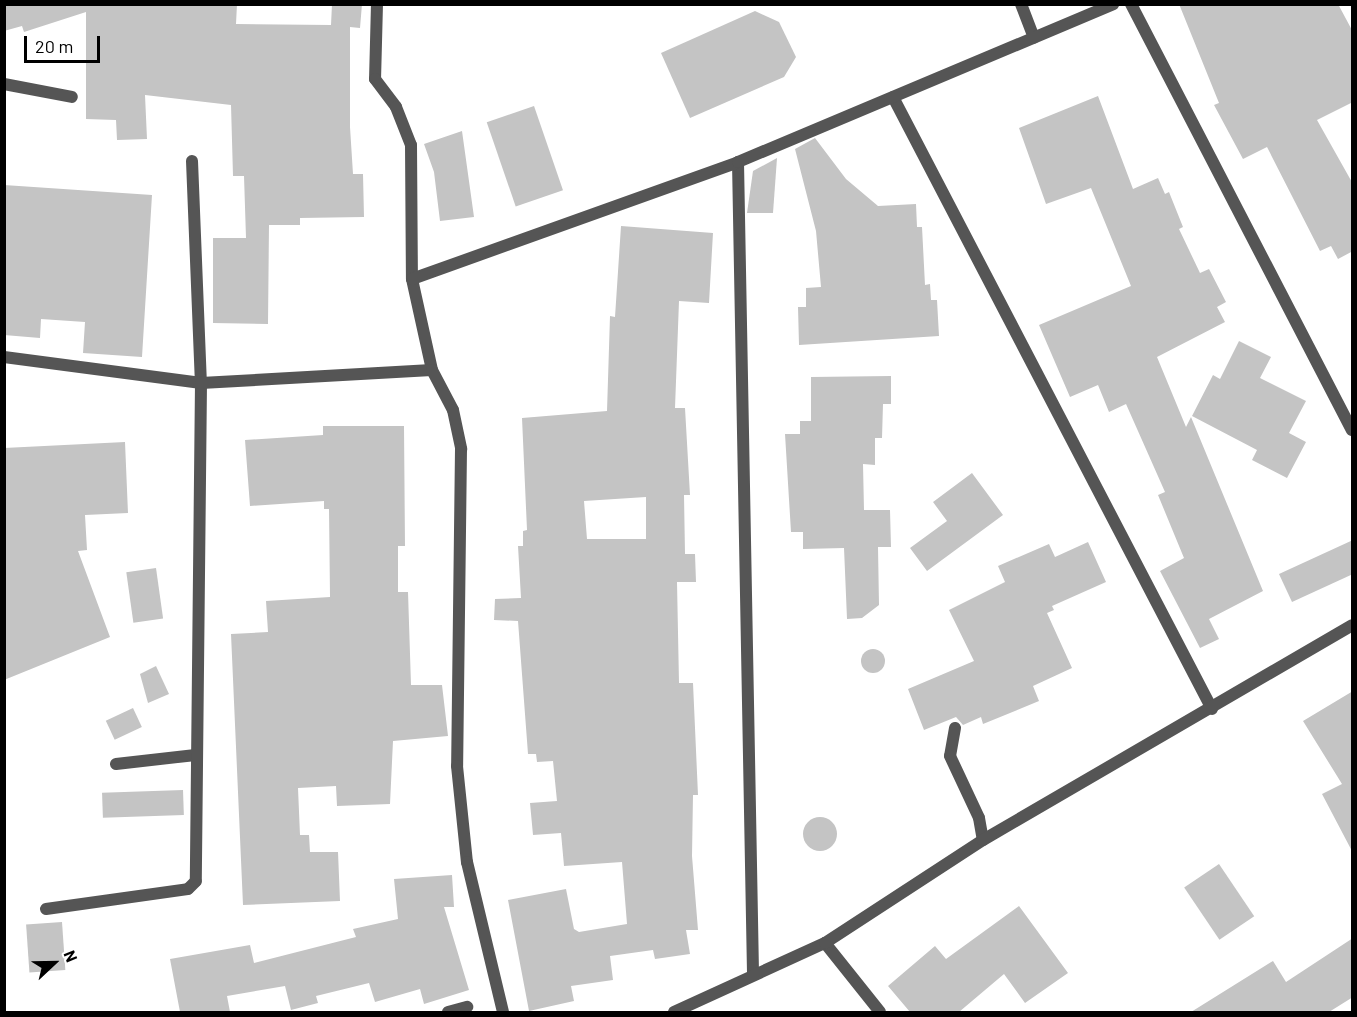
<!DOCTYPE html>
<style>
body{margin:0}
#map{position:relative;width:1357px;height:1017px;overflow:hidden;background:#fff;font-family:Barlow,sans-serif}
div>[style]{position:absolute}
.building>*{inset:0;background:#c4c4c4;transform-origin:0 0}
.round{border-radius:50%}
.lane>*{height:12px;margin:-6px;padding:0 6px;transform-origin:6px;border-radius:6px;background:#555}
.street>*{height:12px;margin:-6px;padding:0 6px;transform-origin:6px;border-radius:6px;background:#555}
span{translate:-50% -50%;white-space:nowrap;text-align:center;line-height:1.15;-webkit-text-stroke:6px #fff;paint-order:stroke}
.frame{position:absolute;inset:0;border:6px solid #000;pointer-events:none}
.north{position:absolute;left:24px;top:933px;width:60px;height:60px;-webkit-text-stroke:4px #fff;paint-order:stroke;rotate:68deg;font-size:16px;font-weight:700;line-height:24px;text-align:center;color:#000}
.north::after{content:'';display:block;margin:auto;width:21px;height:27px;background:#000;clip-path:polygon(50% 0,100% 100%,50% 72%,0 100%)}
.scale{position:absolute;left:24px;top:36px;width:76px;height:27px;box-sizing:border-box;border:3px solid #000;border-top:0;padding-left:8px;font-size:18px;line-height:21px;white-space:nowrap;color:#000;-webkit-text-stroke:4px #fff;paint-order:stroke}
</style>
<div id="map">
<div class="building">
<div style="clip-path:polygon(4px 4px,237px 4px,236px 24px,331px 25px,332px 4px,362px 4px,360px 28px,350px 27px,350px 127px,353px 174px,363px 174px,364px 217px,300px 218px,300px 225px,269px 225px,268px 324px,213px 323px,213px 238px,246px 238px,244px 176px,233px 176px,231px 105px,145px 95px,147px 139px,117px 140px,116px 120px,86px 119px,86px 12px,24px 32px,22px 26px,4px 31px)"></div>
<div style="clip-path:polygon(1179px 4px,1338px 4px,1353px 32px,1353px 102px,1317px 120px,1353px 184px,1353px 251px,1338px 259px,1331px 246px,1320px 251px,1267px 147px,1243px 159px,1214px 105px,1219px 103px)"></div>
<div style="clip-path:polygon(755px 11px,779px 22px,796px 57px,784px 77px,690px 118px,661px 53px)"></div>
<div style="clip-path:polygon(1098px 96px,1133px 189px,1158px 178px,1165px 194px,1169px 192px,1183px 227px,1179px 229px,1200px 273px,1209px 269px,1226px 302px,1217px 307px,1225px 322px,1157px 357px,1186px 427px,1191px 417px,1263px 591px,1209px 619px,1219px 639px,1200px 648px,1160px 571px,1184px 558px,1158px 495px,1165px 492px,1126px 404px,1109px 412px,1098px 385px,1070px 397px,1039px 325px,1131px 286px,1091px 188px,1046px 204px,1019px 128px)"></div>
<div style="left:534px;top:106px;width:89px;height:50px;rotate:71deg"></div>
<div style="clip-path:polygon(462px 131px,474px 217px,440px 221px,434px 172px,424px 144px)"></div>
<div style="clip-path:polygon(815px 138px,846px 179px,878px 206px,916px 204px,917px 227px,922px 227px,925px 285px,930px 284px,931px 300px,937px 300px,939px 336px,799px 345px,798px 307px,806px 307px,806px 288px,821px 287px,816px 231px,795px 149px)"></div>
<div style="clip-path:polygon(777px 158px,773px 213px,747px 213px,753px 171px)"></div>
<div style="clip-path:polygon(4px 185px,152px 195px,142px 357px,83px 353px,85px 322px,41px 319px,40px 338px,4px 335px)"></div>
<div style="clip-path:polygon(evenodd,621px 226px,713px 233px,709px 303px,679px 301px,675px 408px,685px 408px,690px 495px,684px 495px,685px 554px,695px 554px,696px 582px,677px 582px,679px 683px,693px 683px,698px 795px,693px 795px,692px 856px,698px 930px,686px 930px,690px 954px,655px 959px,653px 950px,610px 956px,613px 980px,571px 986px,574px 1001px,529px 1011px,508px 900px,566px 889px,574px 929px,579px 932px,627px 924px,622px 862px,564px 866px,561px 833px,533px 835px,530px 803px,557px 801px,553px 761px,537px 762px,536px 754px,528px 754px,518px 621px,494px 620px,495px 599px,521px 598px,518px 546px,523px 546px,523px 531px,527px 530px,522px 418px,607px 411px,610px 316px,615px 317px,621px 226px,646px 497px,646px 539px,587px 539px,584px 501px,646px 497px)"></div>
<div style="clip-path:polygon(1239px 341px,1271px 357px,1260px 378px,1306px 401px,1289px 433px,1306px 442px,1287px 478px,1252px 460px,1257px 450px,1192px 416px,1213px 375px,1220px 379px)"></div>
<div style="clip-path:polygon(891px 376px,891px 404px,883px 404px,882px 438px,875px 438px,875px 465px,863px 464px,864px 510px,890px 510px,891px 547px,878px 547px,879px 605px,862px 618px,847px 619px,844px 548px,803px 549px,803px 532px,791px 532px,785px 434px,800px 434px,800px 421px,811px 421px,811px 377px)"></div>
<div style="clip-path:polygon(323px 426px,404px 426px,405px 546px,398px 546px,398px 592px,408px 592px,411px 685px,442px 685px,448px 736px,393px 741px,390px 804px,337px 806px,336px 786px,298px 788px,300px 835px,309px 835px,310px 852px,338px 852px,340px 901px,243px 905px,231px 634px,268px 632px,266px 601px,330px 597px,329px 509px,324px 509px,324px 501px,250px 506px,245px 440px,323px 435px)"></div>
<div style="clip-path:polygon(125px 442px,128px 513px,85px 515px,87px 550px,78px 551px,110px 637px,4px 680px,4px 448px)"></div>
<div style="clip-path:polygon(972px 473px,1003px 515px,927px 571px,910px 548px,947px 521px,933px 502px)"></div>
<div style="clip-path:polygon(1353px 540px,1353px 574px,1292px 602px,1279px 574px)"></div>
<div style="clip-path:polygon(1088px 542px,1106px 582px,1052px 606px,1054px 610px,1047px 613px,1072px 668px,1033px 686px,1039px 701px,983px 724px,981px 717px,963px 725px,956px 717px,924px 730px,908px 689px,974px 661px,949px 610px,1005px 582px,998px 566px,1049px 544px,1055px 557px)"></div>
<div style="left:156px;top:568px;width:51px;height:30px;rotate:82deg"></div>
<div class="round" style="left:861px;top:649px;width:24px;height:24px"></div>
<div style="clip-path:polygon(156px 666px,169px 694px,148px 703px,140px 674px)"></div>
<div style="clip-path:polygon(1353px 691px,1353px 853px,1322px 794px,1342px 784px,1303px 721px)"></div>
<div style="left:133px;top:708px;width:21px;height:30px;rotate:65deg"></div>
<div style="left:183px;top:790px;width:25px;height:81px;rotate:88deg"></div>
<div class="round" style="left:803px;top:817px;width:34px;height:34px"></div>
<div style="left:1219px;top:864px;width:63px;height:42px;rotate:56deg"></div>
<div style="clip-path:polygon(452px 875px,454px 907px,444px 907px,469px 990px,424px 1004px,420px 989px,375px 1002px,369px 983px,316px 996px,318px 1003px,291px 1010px,285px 986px,227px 996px,230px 1012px,180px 1012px,170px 959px,250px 945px,254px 963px,356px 937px,353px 929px,398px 919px,394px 879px)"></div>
<div style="clip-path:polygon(1019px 906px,1068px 973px,1025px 1003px,1004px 974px,959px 1012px,910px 1012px,888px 986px,935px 946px,946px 959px)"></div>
<div style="left:62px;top:922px;width:48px;height:36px;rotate:86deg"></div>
<div style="clip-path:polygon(1353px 938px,1353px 997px,1329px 1012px,1191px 1012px,1273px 961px,1286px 982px)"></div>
</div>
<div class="lane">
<div style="left:4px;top:84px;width:69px;rotate:10.8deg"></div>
<div style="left:955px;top:728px;width:28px;rotate:100deg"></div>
<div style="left:950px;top:756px;width:68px;rotate:64.9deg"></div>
<div style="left:979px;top:818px;width:22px;rotate:80deg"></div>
<div style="left:116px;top:764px;width:80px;rotate:-6.5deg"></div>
<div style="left:46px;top:909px;width:143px;rotate:-8deg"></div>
<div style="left:188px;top:889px;width:11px;rotate:-45deg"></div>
<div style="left:448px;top:1012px;width:20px;rotate:-15deg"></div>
</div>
<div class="street">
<div style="left:377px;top:4px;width:75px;rotate:91.5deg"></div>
<div style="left:375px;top:79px;width:35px;rotate:53deg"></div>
<div style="left:396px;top:107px;width:41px;rotate:68.5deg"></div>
<div style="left:411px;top:145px;width:134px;rotate:89.6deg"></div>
<div style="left:412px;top:279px;width:93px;rotate:77.6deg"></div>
<div style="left:1021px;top:4px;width:36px;rotate:69deg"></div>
<div style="left:1131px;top:4px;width:480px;rotate:62.6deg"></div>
<div style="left:893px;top:97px;width:690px;rotate:62.47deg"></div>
<div style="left:192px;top:161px;width:222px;rotate:87.7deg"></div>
<div style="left:201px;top:383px;width:498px;rotate:90.6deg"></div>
<div style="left:738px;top:162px;width:810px;rotate:88.94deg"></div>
<div style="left:412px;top:279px;width:346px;rotate:-19.7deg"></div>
<div style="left:738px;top:162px;width:407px;rotate:-22.8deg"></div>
<div style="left:4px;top:357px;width:199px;rotate:7.5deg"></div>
<div style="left:201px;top:383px;width:231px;rotate:-3.2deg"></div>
<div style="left:432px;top:370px;width:45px;rotate:62.3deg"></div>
<div style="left:453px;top:410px;width:40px;rotate:78deg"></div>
<div style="left:461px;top:449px;width:317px;rotate:90.7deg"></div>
<div style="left:457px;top:766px;width:97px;rotate:84.1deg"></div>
<div style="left:467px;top:862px;width:154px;rotate:76.5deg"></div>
<div style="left:825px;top:943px;width:88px;rotate:51.4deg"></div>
<div style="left:674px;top:1012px;width:166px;rotate:-24.6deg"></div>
<div style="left:825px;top:943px;width:189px;rotate:-33.1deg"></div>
<div style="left:983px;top:840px;width:427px;rotate:-30.2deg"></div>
</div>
<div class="frame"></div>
<div class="north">N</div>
<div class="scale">20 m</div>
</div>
